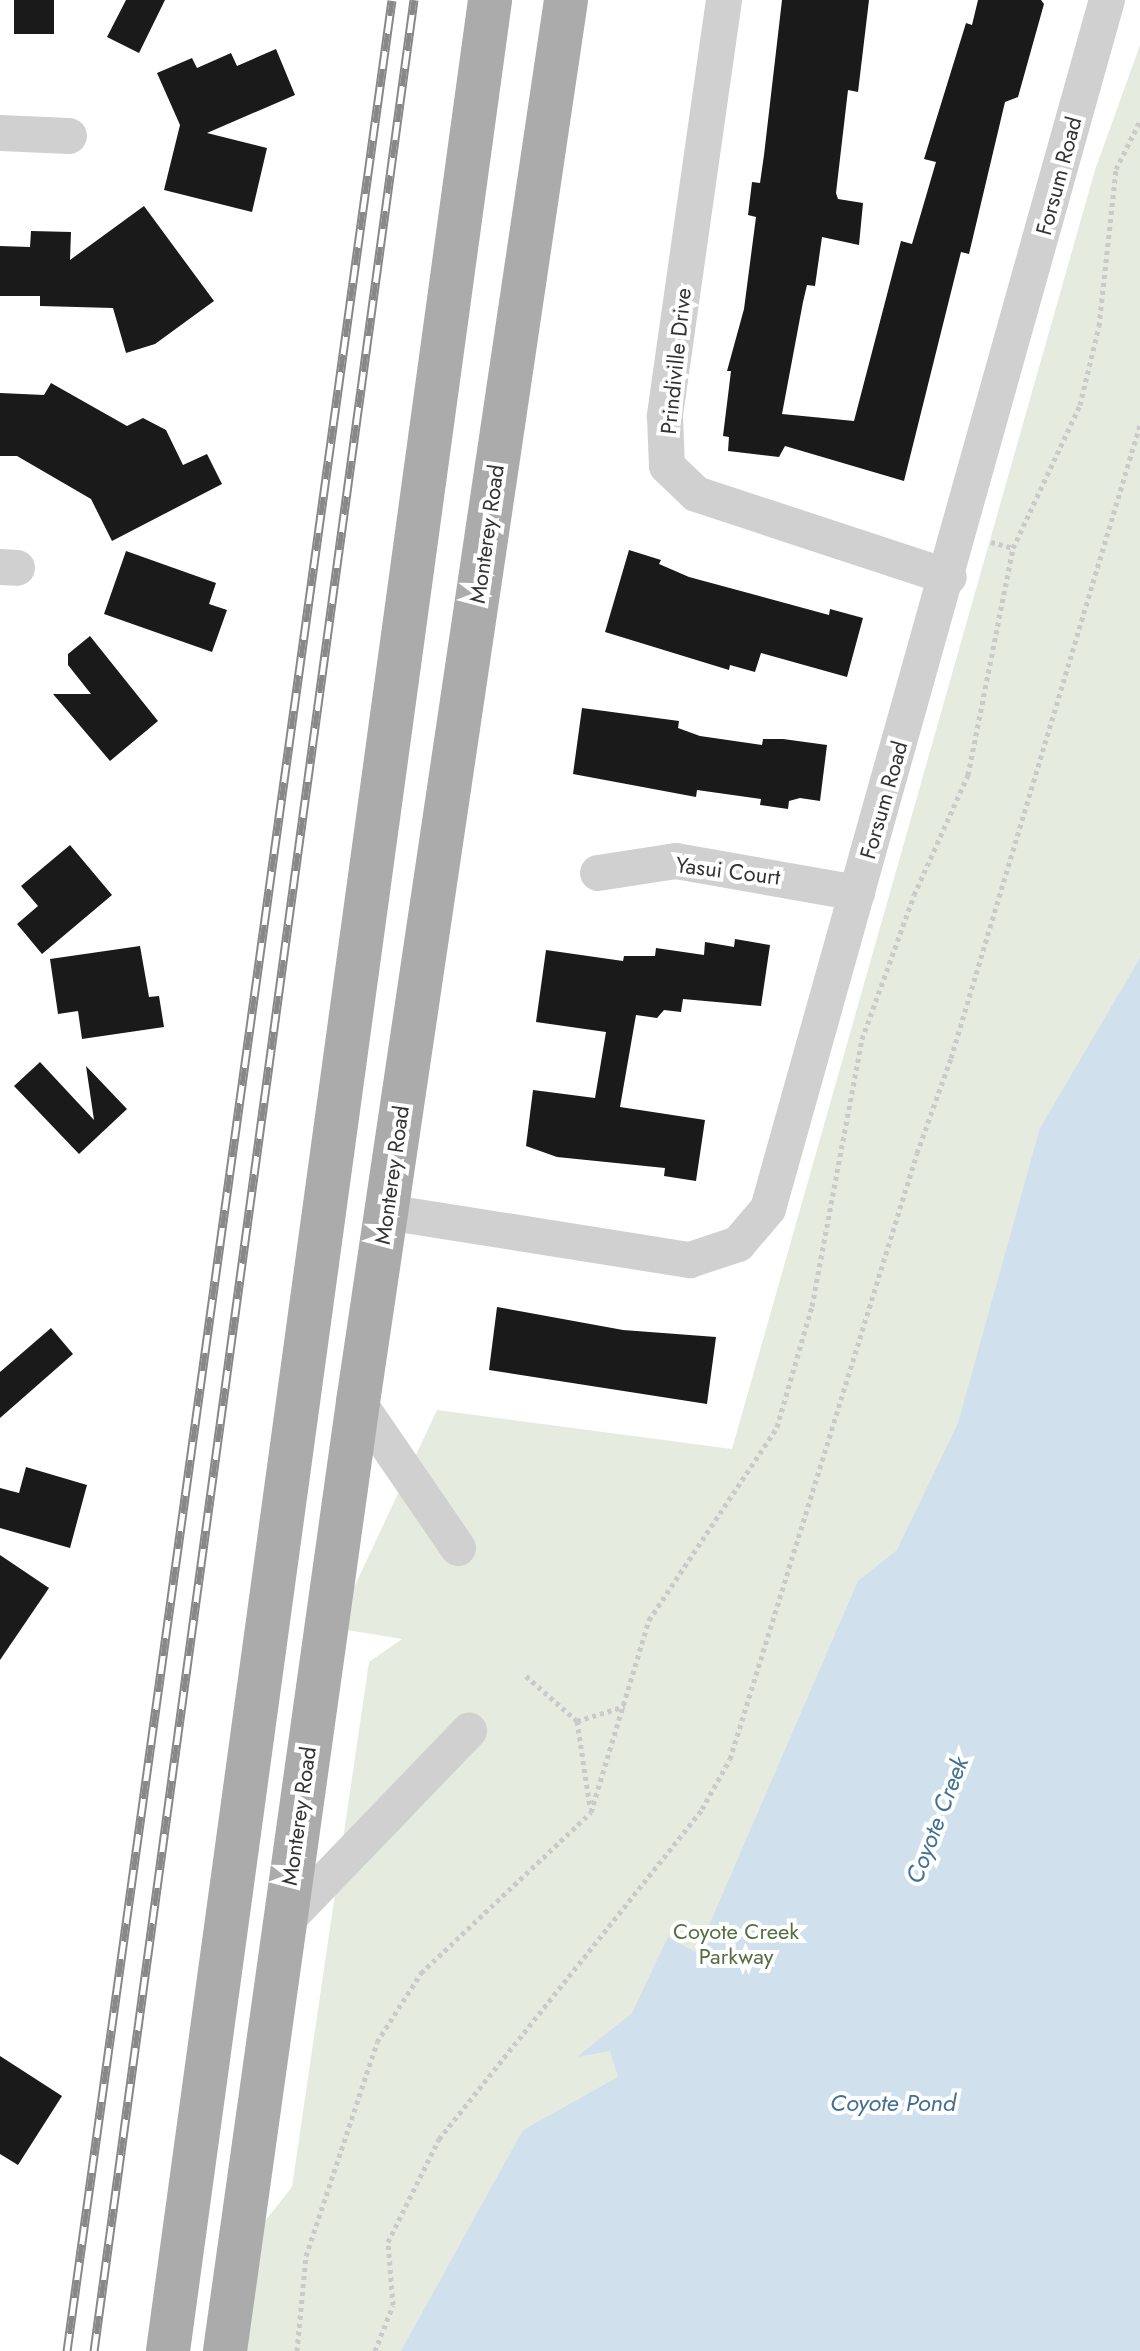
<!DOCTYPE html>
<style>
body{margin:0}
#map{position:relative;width:1140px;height:2351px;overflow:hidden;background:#fff;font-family:Jost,sans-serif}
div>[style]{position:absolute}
.green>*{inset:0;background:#e5ebdf}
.water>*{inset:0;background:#d0e0ed}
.building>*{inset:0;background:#1a1a1a;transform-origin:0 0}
.path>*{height:5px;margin-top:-2.5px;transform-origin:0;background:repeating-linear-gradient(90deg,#cacaca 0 4px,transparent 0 8px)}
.minor>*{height:36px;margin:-18px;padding:0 18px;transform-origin:18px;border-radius:18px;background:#d0d0d0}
.major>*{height:44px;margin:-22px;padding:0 22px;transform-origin:22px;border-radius:22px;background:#ababab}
.rail>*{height:9px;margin-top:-4.5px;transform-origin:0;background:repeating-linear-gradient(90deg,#fff 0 18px,#888 0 36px);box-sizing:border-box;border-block:2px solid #888}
span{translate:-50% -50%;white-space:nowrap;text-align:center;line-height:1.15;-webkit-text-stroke:8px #fff;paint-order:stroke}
.street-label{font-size:22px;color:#333}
.park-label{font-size:22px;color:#546e41}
.water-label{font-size:24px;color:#427194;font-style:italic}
</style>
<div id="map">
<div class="green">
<div style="clip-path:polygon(1140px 45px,1140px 2351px,229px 2351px,243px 2249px,292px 2187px,369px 1662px,402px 1639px,335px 1628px,437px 1410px,732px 1449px,1095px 170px)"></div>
</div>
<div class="water">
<div style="clip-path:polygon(1140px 958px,1140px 2351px,401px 2351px,523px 2130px,618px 2077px,610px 2051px,577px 2057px,632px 2013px,668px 1937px,697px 1953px,858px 1581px,897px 1550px,958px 1423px,1040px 1128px)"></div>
</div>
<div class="building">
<div style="left:14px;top:0;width:40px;height:34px"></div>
<div style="clip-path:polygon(126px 0,165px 0,139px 53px,107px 37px)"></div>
<div style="clip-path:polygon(782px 0,869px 0,858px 92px,848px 90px,836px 193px,838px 199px,863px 203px,859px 245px,822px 237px,815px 286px,807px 285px,803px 302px,782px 414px,854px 421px,901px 241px,912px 244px,936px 162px,924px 159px,966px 23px,972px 25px,978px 0,1041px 0,1044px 4px,1018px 97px,1005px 102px,969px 254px,961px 252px,904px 481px,785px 446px,779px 457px,728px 451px,729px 437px,723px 436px,731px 371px,727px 371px,744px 309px,756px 217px,748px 215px,752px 182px,760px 183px,764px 155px)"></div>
<div style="clip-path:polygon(276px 49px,295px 95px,207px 133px,267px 148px,252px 212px,164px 190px,180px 125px,157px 73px,192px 58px,197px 68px,231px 53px,237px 66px)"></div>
<div style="clip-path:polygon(144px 206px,214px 301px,155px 344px,126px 353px,113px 308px,40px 306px,40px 296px,0 296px,0 246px,30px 247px,31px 231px,71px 232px,70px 260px)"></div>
<div style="clip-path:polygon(51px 383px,127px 426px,143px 418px,166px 430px,183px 465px,207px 454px,222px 484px,112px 541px,91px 499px,17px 456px,0 456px,0 393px,44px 395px)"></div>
<div style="clip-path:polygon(629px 550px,661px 560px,659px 564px,689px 577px,829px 615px,830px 609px,863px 618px,847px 677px,761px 653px,755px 672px,730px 665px,729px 670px,605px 632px)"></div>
<div style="clip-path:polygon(126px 551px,216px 583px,209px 604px,227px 610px,212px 652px,104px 614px)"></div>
<div style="clip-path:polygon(90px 636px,158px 721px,110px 761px,53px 694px,91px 694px,68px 665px,68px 654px)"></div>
<div style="clip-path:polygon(582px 708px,679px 721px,678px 728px,700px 736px,762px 745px,763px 739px,783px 739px,827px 745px,820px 801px,800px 798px,789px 801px,788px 809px,760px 805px,761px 799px,697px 790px,696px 797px,573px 774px)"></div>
<div style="clip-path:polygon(70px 845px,112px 895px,42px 954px,17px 924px,38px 906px,21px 886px)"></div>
<div style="clip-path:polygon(735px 939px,770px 945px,761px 1006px,683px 999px,681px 1012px,664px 1010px,657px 1018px,636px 1015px,620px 1107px,705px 1120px,696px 1181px,664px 1176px,665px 1168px,557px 1157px,526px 1146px,533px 1090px,595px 1098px,606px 1032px,536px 1022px,546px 950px,623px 961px,624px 956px,655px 956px,656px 948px,704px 955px,705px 942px,734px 947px)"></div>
<div style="clip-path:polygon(140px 946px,149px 997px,159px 996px,164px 1027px,82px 1039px,78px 1011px,58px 1014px,50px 959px)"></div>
<div style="clip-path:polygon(40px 1062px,94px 1120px,86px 1066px,127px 1109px,79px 1154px,14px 1086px)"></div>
<div style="clip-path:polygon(497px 1307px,623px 1330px,716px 1337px,707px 1404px,489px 1370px)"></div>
<div style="clip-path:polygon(51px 1328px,73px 1354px,0 1418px,0 1372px)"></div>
<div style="clip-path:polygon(26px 1467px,87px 1485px,70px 1548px,0 1528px,0 1488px,19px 1493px)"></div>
<div style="clip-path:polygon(0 1555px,49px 1588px,0 1660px)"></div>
<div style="clip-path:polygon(0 2056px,62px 2096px,18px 2165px,0 2154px)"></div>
</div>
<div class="path">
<div style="left:991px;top:542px;width:23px;rotate:15deg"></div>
<div style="left:526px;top:1676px;width:68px;rotate:41.4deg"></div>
<div style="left:577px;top:1721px;width:50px;rotate:-17.4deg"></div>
<div style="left:577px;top:1721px;width:87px;rotate:81.4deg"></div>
<div style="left:297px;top:2351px;width:95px;rotate:-84.6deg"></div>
<div style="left:306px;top:2256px;width:225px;rotate:-71.6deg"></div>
<div style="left:377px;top:2042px;width:82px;rotate:-57.5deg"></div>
<div style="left:421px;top:1973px;width:234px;rotate:-43.4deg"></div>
<div style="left:591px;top:1812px;width:201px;rotate:-73.2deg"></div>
<div style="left:649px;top:1620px;width:232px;rotate:-56.4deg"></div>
<div style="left:777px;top:1427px;width:126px;rotate:-73.9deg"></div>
<div style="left:812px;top:1306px;width:272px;rotate:-79.4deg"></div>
<div style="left:862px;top:1039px;width:153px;rotate:-70.1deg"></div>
<div style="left:914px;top:895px;width:132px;rotate:-65.8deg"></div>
<div style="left:968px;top:775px;width:231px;rotate:-78.8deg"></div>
<div style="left:1013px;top:548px;width:158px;rotate:-64.9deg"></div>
<div style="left:1080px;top:405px;width:81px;rotate:-76.5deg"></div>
<div style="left:1099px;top:326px;width:158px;rotate:-83.8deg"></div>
<div style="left:1116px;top:169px;width:54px;rotate:-63.4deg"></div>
<div style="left:375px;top:2351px;width:49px;rotate:-68.6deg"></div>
<div style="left:393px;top:2305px;width:63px;rotate:-94.5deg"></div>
<div style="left:388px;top:2242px;width:115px;rotate:-63.7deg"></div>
<div style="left:439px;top:2139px;width:422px;rotate:-51.4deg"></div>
<div style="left:702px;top:1809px;width:57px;rotate:-60.8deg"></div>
<div style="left:730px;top:1759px;width:634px;rotate:-72.85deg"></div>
<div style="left:917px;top:1153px;width:101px;rotate:-70.3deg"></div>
<div style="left:951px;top:1058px;width:661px;rotate:-73.38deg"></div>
</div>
<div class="minor">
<div style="left:724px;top:0;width:421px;rotate:98.1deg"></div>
<div style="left:665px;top:417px;width:49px;rotate:87.7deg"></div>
<div style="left:667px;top:466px;width:40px;rotate:44deg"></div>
<div style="left:696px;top:494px;width:266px;rotate:18.2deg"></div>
<div style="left:0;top:133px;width:69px;rotate:2.5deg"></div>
<div style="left:0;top:567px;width:17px;rotate:3deg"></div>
<div style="left:598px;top:873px;width:79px;rotate:-8.7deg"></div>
<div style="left:676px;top:861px;width:184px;rotate:10deg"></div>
<div style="left:386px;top:1212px;width:308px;rotate:9deg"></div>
<div style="left:690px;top:1260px;width:51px;rotate:-18.4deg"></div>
<div style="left:738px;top:1244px;width:46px;rotate:-49.4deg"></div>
<div style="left:768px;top:1209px;width:1256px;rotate:-74.34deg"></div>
<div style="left:358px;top:1402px;width:177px;rotate:55.6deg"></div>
<div style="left:284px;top:1923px;width:267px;rotate:-46.1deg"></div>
</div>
<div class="major">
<div style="left:168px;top:2351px;width:2373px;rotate:-82.2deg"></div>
<div style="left:225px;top:2351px;width:958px;rotate:-82.02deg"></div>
<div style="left:358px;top:1402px;width:1417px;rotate:-81.56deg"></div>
</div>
<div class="rail">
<div style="left:67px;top:2351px;width:2373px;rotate:-82.13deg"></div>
<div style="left:94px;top:2351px;width:2373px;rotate:-82.25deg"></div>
</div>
<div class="street-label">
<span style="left:1059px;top:176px;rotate:-75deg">Forsum Road</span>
<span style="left:676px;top:361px;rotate:-84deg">Prindiville Drive</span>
<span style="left:487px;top:534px;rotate:-82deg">Monterey Road</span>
<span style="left:884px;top:800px;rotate:-74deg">Forsum Road</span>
<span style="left:728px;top:871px;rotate:7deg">Yasui Court</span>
<span style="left:392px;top:1175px;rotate:-82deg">Monterey Road</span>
<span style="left:299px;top:1816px;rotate:-82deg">Monterey Road</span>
</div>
<div class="park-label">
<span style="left:736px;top:1944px">Coyote Creek<br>Parkway</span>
</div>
<div class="water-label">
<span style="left:937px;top:1820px;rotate:-69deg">Coyote Creek</span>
<span style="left:893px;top:2103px">Coyote Pond</span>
</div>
</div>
